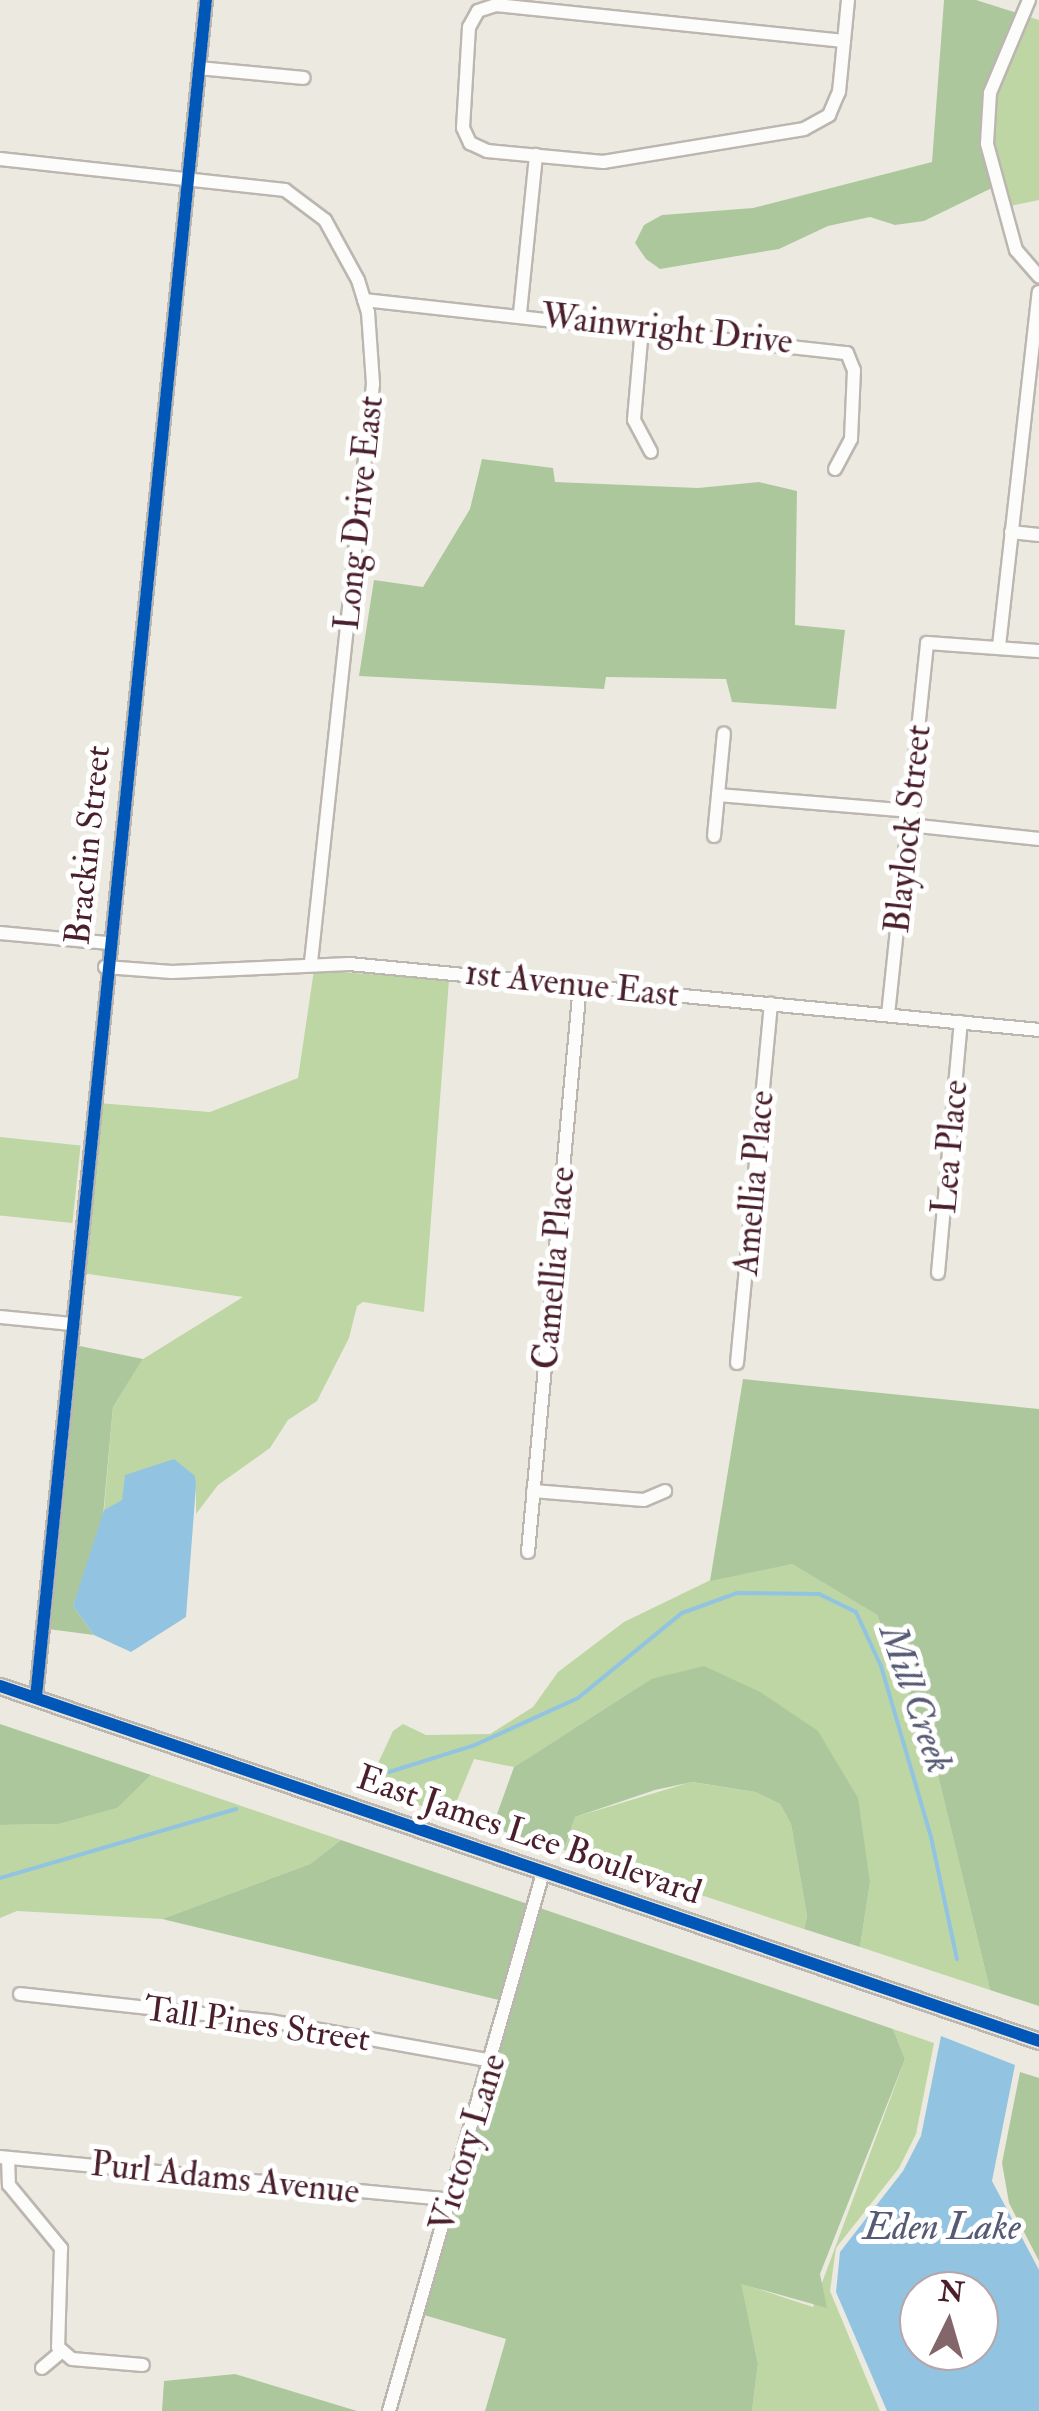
<!DOCTYPE html>
<style>
body{margin:0}
#map{position:relative;width:1039px;height:2411px;overflow:hidden;background:#eceae0;font-family:"IM FELL Double Pica",serif}
div>[style]{position:absolute}
.green>*{inset:0;background:#bed6a4;transform-origin:0 0}
.forest>*{inset:0;background:#adc79c}
.water>*{inset:0;background:#92c4e1}
.stream>*{height:4px;margin:-2px;padding:0 2px;transform-origin:2px;border-radius:2px;background:#92c4e1}
.roads{filter:drop-shadow(2px 0 #bcb6b1) drop-shadow(-2px 0 #bcb6b1) drop-shadow(0 2px #bcb6b1) drop-shadow(0 -2px #bcb6b1)}
.minor>*{height:12px;margin:-6px;padding:0 6px;transform-origin:6px;border-radius:6px;background:#fcfcfa}
.major>*{height:15px;margin:-7.5px;padding:0 7.5px;transform-origin:7.5px;border-radius:7.5px;background:#eae3d8}
.cycleway>*{height:12px;margin:-6px;padding:0 6px;transform-origin:6px;border-radius:6px;background:#0057b8}
span{translate:-50% -50%;white-space:nowrap;text-align:center;line-height:1.15;-webkit-text-stroke:10px #fff;paint-order:stroke}
.street-label{font-size:35px;color:#4a1f2b}
.water-label{font-size:38px;color:#575a74;font-style:italic}
.north{position:absolute;left:899px;top:2271px;width:100px;height:100px;box-sizing:border-box;background:#fff;border:2px solid #b7a5aa;border-radius:50%;rotate:5deg;font-size:28px;font-weight:700;line-height:40px;text-align:center;color:#4a1f2b}
.north::after{content:'';display:block;margin:auto;width:35px;height:45px;background:#83666a;clip-path:polygon(50% 0,100% 100%,50% 72%,0 100%)}
</style>
<div id="map">
<div class="green">
<div style="clip-path:polygon(1029px 17px,1039px 20px,1039px 200px,1010px 206px,993px 143px,996px 95px)"></div>
<div style="clip-path:polygon(314px 970px,449px 980px,424px 1312px,363px 1302px,357px 1306px,349px 1338px,317px 1401px,288px 1420px,270px 1448px,218px 1485px,196px 1514px,196px 1486px,104px 1510px,113px 1407px,143px 1359px,243px 1297px,82px 1273px,98px 1103px,210px 1112px,298px 1078px)"></div>
<div style="left:0;top:1137px;width:81px;height:78px;rotate:6deg"></div>
<div style="clip-path:polygon(792px 1564px,877px 1615px,933px 1755px,990px 1990px,860px 1947px,870px 1883px,651px 1679px,514px 1767px,474px 1759px,451px 1815px,366px 1789px,393px 1731px,403px 1724px,426px 1735px,490px 1734px,533px 1707px,558px 1672px,624px 1622px,725px 1573px)"></div>
<div style="clip-path:polygon(151px 1775px,341px 1840px,310px 1864px,162px 1919px,17px 1911px,0 1918px,0 1825px,59px 1824px,116px 1808px)"></div>
<div style="clip-path:polygon(691px 1782px,755px 1792px,780px 1804px,791px 1824px,807px 1916px,804px 1929px,564px 1850px,575px 1817px)"></div>
<div style="clip-path:polygon(893px 2029px,934px 2043px,916px 2134px,899px 2168px,836px 2248px,830px 2291px,880px 2411px,752px 2411px,758px 2362px,740px 2283px,813px 2307px,905px 2059px)"></div>
</div>
<div class="forest">
<div style="clip-path:polygon(944px 0,976px 0,1017px 13px,984px 93px,980px 144px,992px 188px,924px 221px,895px 225px,870px 217px,828px 226px,779px 249px,660px 269px,646px 259px,635px 243px,644px 225px,662px 215px,753px 208px,932px 162px)"></div>
<div style="clip-path:polygon(482px 459px,553px 468px,555px 482px,698px 488px,759px 482px,797px 491px,795px 625px,845px 630px,836px 709px,732px 702px,726px 679px,606px 677px,604px 689px,359px 676px,374px 580px,423px 587px,470px 509px)"></div>
<div style="clip-path:polygon(75px 1345px,143px 1359px,113px 1407px,102px 1527px,73px 1606px,94px 1635px,48px 1629px)"></div>
<div style="clip-path:polygon(743px 1379px,1039px 1409px,1039px 2006px,990px 1990px,933px 1755px,877px 1615px,792px 1564px,710px 1581px)"></div>
<div style="clip-path:polygon(704px 1666px,760px 1692px,818px 1731px,858px 1798px,870px 1883px,860px 1947px,804px 1929px,807px 1916px,791px 1824px,780px 1804px,755px 1792px,692px 1782px,655px 1790px,575px 1817px,564px 1850px,492px 1828px,514px 1767px,651px 1679px)"></div>
<div style="clip-path:polygon(0 1724px,151px 1775px,117px 1808px,59px 1824px,0 1825px)"></div>
<div style="clip-path:polygon(341px 1840px,528px 1904px,503px 2001px,162px 1919px,310px 1864px)"></div>
<div style="clip-path:polygon(540px 1908px,893px 2029px,905px 2059px,820px 2274px,827px 2308px,741px 2284px,758px 2363px,752px 2411px,485px 2411px,506px 2339px,424px 2315px)"></div>
<div style="clip-path:polygon(1020px 2072px,1039px 2078px,1039px 2261px,1009px 2203px,1002px 2163px)"></div>
<div style="clip-path:polygon(235px 2374px,357px 2411px,162px 2411px,164px 2381px)"></div>
</div>
<div class="water">
<div style="clip-path:polygon(174px 1459px,195px 1476px,196px 1486px,186px 1617px,131px 1652px,94px 1635px,73px 1606px,104px 1510px,122px 1500px,125px 1475px)"></div>
<div style="clip-path:polygon(evenodd,941px 2036px,1015px 2065px,992px 2181px,1039px 2270px,1039px 2411px,887px 2411px,836px 2292px,840px 2252px,903px 2171px,921px 2136px,941px 2036px,979px 2291px,979px 2351px,919px 2351px,919px 2291px,979px 2291px)"></div>
</div>
<div class="stream">
<div style="left:389px;top:1772px;width:90px;rotate:-17.4deg"></div>
<div style="left:475px;top:1745px;width:113px;rotate:-24.5deg"></div>
<div style="left:578px;top:1698px;width:134px;rotate:-39.3deg"></div>
<div style="left:682px;top:1613px;width:59px;rotate:-20deg"></div>
<div style="left:737px;top:1593px;width:82px;rotate:0.7deg"></div>
<div style="left:819px;top:1594px;width:41px;rotate:25.9deg"></div>
<div style="left:856px;top:1612px;width:60px;rotate:65.2deg"></div>
<div style="left:881px;top:1666px;width:178px;rotate:73.7deg"></div>
<div style="left:931px;top:1837px;width:125px;rotate:78deg"></div>
<div style="left:0;top:1878px;width:246px;rotate:-16.3deg"></div>
</div>
<div class="roads">
<div class="minor">
<div style="left:1029px;top:0;width:101px;rotate:112.8deg"></div>
<div style="left:990px;top:93px;width:51px;rotate:93.4deg"></div>
<div style="left:987px;top:144px;width:110px;rotate:74.7deg"></div>
<div style="left:1016px;top:250px;width:35px;rotate:49deg"></div>
<div style="left:844px;top:41px;width:350px;rotate:-174.1deg"></div>
<div style="left:496px;top:5px;width:19px;rotate:162deg"></div>
<div style="left:478px;top:11px;width:18px;rotate:119deg"></div>
<div style="left:469px;top:27px;width:101px;rotate:93.4deg"></div>
<div style="left:463px;top:128px;width:17px;rotate:65deg"></div>
<div style="left:470px;top:143px;width:19px;rotate:25deg"></div>
<div style="left:487px;top:151px;width:117px;rotate:5.4deg"></div>
<div style="left:603px;top:162px;width:204px;rotate:-9.3deg"></div>
<div style="left:804px;top:129px;width:29px;rotate:-29deg"></div>
<div style="left:829px;top:115px;width:25px;rotate:-67deg"></div>
<div style="left:839px;top:92px;width:51px;rotate:-84.4deg"></div>
<div style="left:844px;top:41px;width:41px;rotate:-84.4deg"></div>
<div style="left:199px;top:68px;width:105px;rotate:5.4deg"></div>
<div style="left:0;top:159px;width:287px;rotate:6.2deg"></div>
<div style="left:285px;top:190px;width:50px;rotate:36.9deg"></div>
<div style="left:325px;top:220px;width:68px;rotate:61.2deg"></div>
<div style="left:358px;top:280px;width:34px;rotate:73deg"></div>
<div style="left:368px;top:312px;width:72px;rotate:86deg"></div>
<div style="left:373px;top:384px;width:581px;rotate:96.12deg"></div>
<div style="left:364px;top:300px;width:486px;rotate:6.3deg"></div>
<div style="left:847px;top:353px;width:18px;rotate:68deg"></div>
<div style="left:854px;top:370px;width:69px;rotate:92.5deg"></div>
<div style="left:851px;top:439px;width:34px;rotate:118deg"></div>
<div style="left:520px;top:313px;width:159px;rotate:-84.2deg"></div>
<div style="left:642px;top:328px;width:92px;rotate:95deg"></div>
<div style="left:634px;top:420px;width:36px;rotate:62deg"></div>
<div style="left:1011px;top:532px;width:28px;rotate:6deg"></div>
<div style="left:999px;top:646px;width:356px;rotate:-83.6deg"></div>
<div style="left:718px;top:795px;width:194px;rotate:4.7deg"></div>
<div style="left:909px;top:825px;width:131px;rotate:6.1deg"></div>
<div style="left:714px;top:836px;width:103px;rotate:-84.5deg"></div>
<div style="left:0;top:933px;width:107px;rotate:5.3deg"></div>
<div style="left:105px;top:967px;width:67px;rotate:4.3deg"></div>
<div style="left:172px;top:972px;width:177px;rotate:-2.6deg"></div>
<div style="left:349px;top:964px;width:693px;rotate:5.46deg"></div>
<div style="left:888px;top:1015px;width:374px;rotate:-84deg"></div>
<div style="left:927px;top:643px;width:112px;rotate:4.1deg"></div>
<div style="left:938px;top:1273px;width:252px;rotate:-84.8deg"></div>
<div style="left:0;top:1317px;width:71px;rotate:5.6deg"></div>
<div style="left:737px;top:1363px;width:361px;rotate:-84.6deg"></div>
<div style="left:533px;top:1491px;width:111px;rotate:4.6deg"></div>
<div style="left:644px;top:1500px;width:23px;rotate:-23deg"></div>
<div style="left:528px;top:1552px;width:569px;rotate:-84.76deg"></div>
<div style="left:36px;top:1697px;width:1705px;rotate:-84.28deg"></div>
<div style="left:20px;top:1994px;width:251px;rotate:6.2deg"></div>
<div style="left:270px;top:2021px;width:227px;rotate:10.2deg"></div>
<div style="left:0;top:2157px;width:453px;rotate:5.4deg"></div>
<div style="left:8px;top:2158px;width:27px;rotate:88deg"></div>
<div style="left:9px;top:2185px;width:82px;rotate:50.5deg"></div>
<div style="left:61px;top:2248px;width:99px;rotate:91.7deg"></div>
<div style="left:58px;top:2347px;width:18px;rotate:41deg"></div>
<div style="left:72px;top:2359px;width:71px;rotate:4.8deg"></div>
<div style="left:42px;top:2368px;width:25px;rotate:-40deg"></div>
<div style="left:389px;top:2411px;width:560px;rotate:-74.03deg"></div>
</div>
<div class="major">
<div style="left:0;top:1686px;width:1098px;rotate:18.86deg"></div>
</div>
</div>
<div class="cycleway">
<div style="left:0;top:1686px;width:1098px;rotate:18.86deg"></div>
<div style="left:36px;top:1697px;width:1705px;rotate:-84.28deg"></div>
</div>
<div class="street-label">
<span style="left:667px;top:329px;rotate:6deg">Wainwright Drive</span>
<span style="left:359px;top:513px;rotate:-84deg">Long Drive East</span>
<span style="left:908px;top:829px;rotate:-84deg">Blaylock Street</span>
<span style="left:88px;top:845px;rotate:-84deg">Brackin Street</span>
<span style="left:572px;top:984px;rotate:6deg">1st Avenue East</span>
<span style="left:950px;top:1147px;rotate:-85deg">Lea Place</span>
<span style="left:754px;top:1183px;rotate:-85deg">Amellia Place</span>
<span style="left:554px;top:1268px;rotate:-85deg">Camellia Place</span>
<span style="left:529px;top:1835px;rotate:19deg">East James Lee Boulevard</span>
<span style="left:257px;top:2024px;rotate:8deg">Tall Pines Street</span>
<span style="left:468px;top:2143px;rotate:-73deg">Victory Lane</span>
<span style="left:225px;top:2178px;rotate:6deg">Purl Adams Avenue</span>
</div>
<div class="water-label">
<span style="left:915px;top:1699px;rotate:71deg">Mill Creek</span>
<span style="left:942px;top:2228px">Eden Lake</span>
</div>
<div class="north">N</div>
</div>
